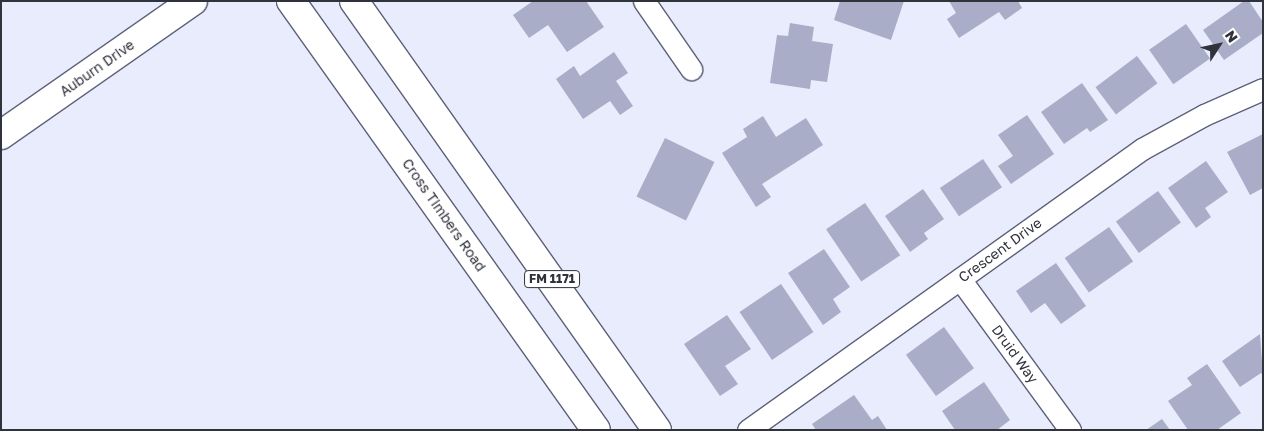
<!DOCTYPE html>
<style>
body{margin:0}
#map{position:relative;width:1264px;height:431px;overflow:hidden;background:#e9ecfc;font-family:"Golos Text",sans-serif}
div>[style]{position:absolute}
.building>*{inset:0;background:#a9adc7;transform-origin:0 0}
.roads{filter:drop-shadow(1px 0 #5e6279) drop-shadow(-1px 0 #5e6279) drop-shadow(0 1px #5e6279) drop-shadow(0 -1px #5e6279)}
.street>*{height:21px;margin:-10.5px;padding:0 10.5px;transform-origin:10.5px;border-radius:10.5px;background:#fff}
.secondary>*{height:28px;margin:-14px;padding:0 14px;transform-origin:14px;border-radius:14px;background:#fff}
.primary>*{height:28px;margin:-14px;padding:0 14px;transform-origin:14px;border-radius:14px;background:#fff}
span{translate:-50% -50%;white-space:nowrap;text-align:center;line-height:1.15;-webkit-text-stroke:4px #fff;paint-order:stroke}
.shield-label span{padding:1px 4px;background:#fff;border:1px solid;border-radius:4px;-webkit-text-stroke-width:0}
.shield-label{font-size:12px;color:#30323c;font-weight:700}
.street-label{font-size:14px;color:#30323c}
.frame{position:absolute;inset:0;border:2px solid #30323c;pointer-events:none}
.north{position:absolute;left:1194px;top:20px;width:50px;height:50px;-webkit-text-stroke:4px #fff;paint-order:stroke;rotate:55deg;font-size:14px;font-weight:700;line-height:20px;text-align:center;color:#30323c}
.north::after{content:'';display:block;margin:auto;width:18px;height:22px;background:#30323c;clip-path:polygon(50% 0,100% 100%,50% 72%,0 100%)}
</style>
<div id="map">
<div class="building">
<div style="clip-path:polygon(533px 1px,586px 1px,604px 27px,567px 52px,548px 25px,529px 38px,513px 15px)"></div>
<div style="clip-path:polygon(840px 1px,904px 1px,891px 40px,834px 20px)"></div>
<div style="clip-path:polygon(949px 1px,1018px 1px,1022px 8px,1005px 20px,999px 12px,959px 38px,947px 19px,956px 13px)"></div>
<div style="clip-path:polygon(1244px 1px,1249px 1px,1263px 22px,1263px 33px,1224px 60px,1203px 30px)"></div>
<div style="clip-path:polygon(790px 23px,814px 27px,812px 41px,833px 44px,827px 82px,811px 80px,810px 89px,770px 83px,777px 35px,788px 36px)"></div>
<div style="left:1186px;top:24px;width:42px;height:45px;rotate:55deg"></div>
<div style="clip-path:polygon(614px 52px,628px 73px,616px 81px,633px 106px,620px 115px,610px 101px,583px 119px,556px 79px,574px 66px,580px 76px)"></div>
<div style="left:1137px;top:56px;width:34px;height:52px;rotate:53deg"></div>
<div style="clip-path:polygon(1082px 83px,1108px 120px,1090px 132px,1087px 128px,1064px 144px,1041px 112px)"></div>
<div style="clip-path:polygon(1027px 115px,1054px 154px,1011px 184px,998px 166px,1013px 156px,998px 135px)"></div>
<div style="clip-path:polygon(763px 116px,776px 137px,806px 118px,823px 145px,762px 184px,771px 197px,756px 207px,722px 153px,747px 137px,743px 129px)"></div>
<div style="clip-path:polygon(1263px 134px,1263px 188px,1250px 195px,1227px 152px)"></div>
<div style="left:665px;top:138px;width:55px;height:65px;rotate:26deg"></div>
<div style="left:983px;top:159px;width:34px;height:52px;rotate:56deg"></div>
<div style="clip-path:polygon(1206px 161px,1228px 192px,1205px 208px,1211px 217px,1196px 228px,1168px 188px)"></div>
<div style="clip-path:polygon(923px 189px,944px 219px,924px 233px,928px 239px,910px 252px,885px 216px)"></div>
<div style="left:1158px;top:191px;width:39px;height:52px;rotate:54deg"></div>
<div style="left:865px;top:203px;width:63px;height:47px;rotate:56deg"></div>
<div style="left:1109px;top:227px;width:42px;height:54px;rotate:55deg"></div>
<div style="clip-path:polygon(824px 249px,850px 287px,833px 299px,841px 312px,823px 325px,788px 273px)"></div>
<div style="clip-path:polygon(1056px 263px,1086px 306px,1061px 324px,1045px 303px,1031px 313px,1016px 291px)"></div>
<div style="left:781px;top:284px;width:58px;height:50px;rotate:56deg"></div>
<div style="clip-path:polygon(727px 315px,751px 349px,725px 366px,738px 384px,720px 396px,684px 344px)"></div>
<div style="left:944px;top:327px;width:51px;height:47px;rotate:54deg"></div>
<div style="clip-path:polygon(1260px 334px,1263px 376px,1261px 373px,1240px 387px,1222px 361px)"></div>
<div style="clip-path:polygon(1207px 364px,1241px 413px,1217px 430px,1188px 430px,1168px 401px,1192px 385px,1187px 378px)"></div>
<div style="clip-path:polygon(984px 382px,1010px 420px,997px 430px,955px 430px,942px 411px)"></div>
<div style="clip-path:polygon(854px 395px,872px 420px,878px 416px,887px 430px,816px 430px,812px 424px)"></div>
<div style="clip-path:polygon(1162px 419px,1170px 430px,1146px 430px)"></div>
</div>
<div class="roads">
<div class="street">
<div style="left:644px;top:1px;width:83px;rotate:55.3deg"></div>
<div style="left:960px;top:279px;width:187px;rotate:53.9deg"></div>
<div style="left:748px;top:430px;width:484px;rotate:-35.5deg"></div>
<div style="left:1142px;top:149px;width:71px;rotate:-28.7deg"></div>
<div style="left:1204px;top:115px;width:64px;rotate:-23.8deg"></div>
</div>
<div class="secondary">
<div style="left:1px;top:135px;width:234px;rotate:-34.9deg"></div>
</div>
<div class="primary">
<div style="left:291px;top:1px;width:526px;rotate:54.59deg"></div>
<div style="left:354px;top:1px;width:525px;rotate:54.77deg"></div>
</div>
</div>
<div class="shield-label">
<span style="left:552px;top:279px">FM 1171</span>
</div>
<div class="street-label">
<span style="left:97px;top:68px;rotate:-35deg">Auburn Drive</span>
<span style="left:444px;top:215px;rotate:55deg">Cross Timbers Road</span>
<span style="left:1000px;top:250px;rotate:-36deg">Crescent Drive</span>
<span style="left:1015px;top:354px;rotate:54deg">Druid Way</span>
</div>
<div class="frame"></div>
<div class="north">N</div>
</div>
